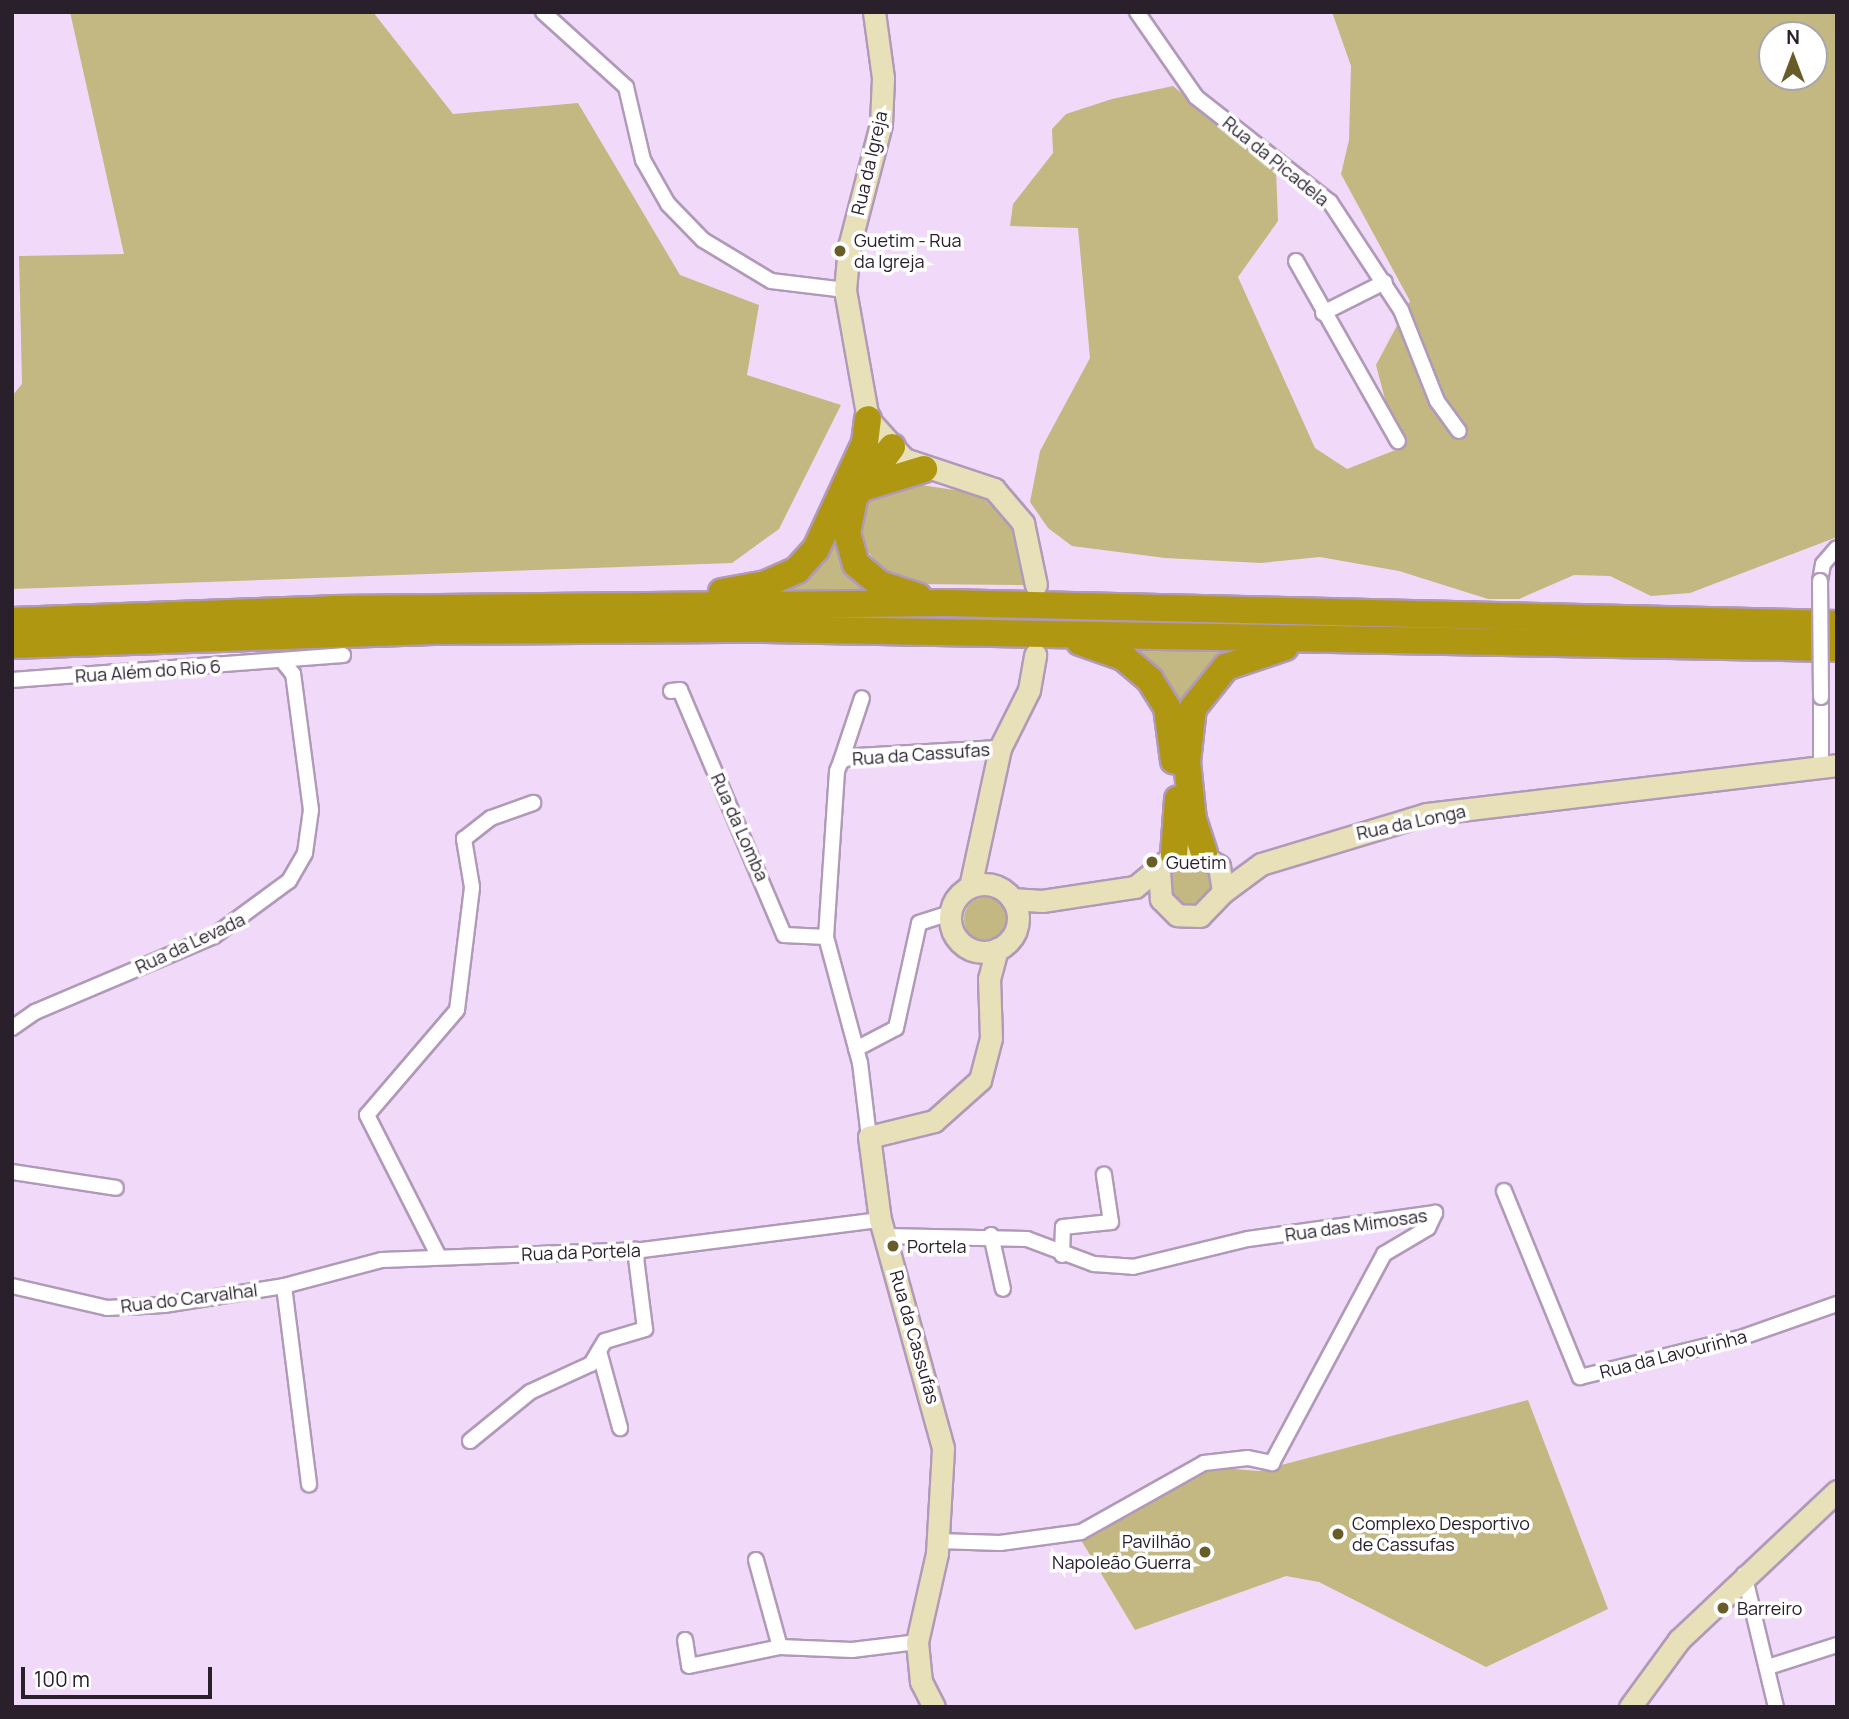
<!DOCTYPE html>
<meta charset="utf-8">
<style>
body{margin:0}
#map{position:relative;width:1849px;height:1719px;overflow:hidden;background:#f1daf9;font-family:Manrope,sans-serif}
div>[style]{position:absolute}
.green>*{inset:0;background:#c3b782}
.round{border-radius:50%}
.roads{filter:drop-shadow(2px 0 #b09ab8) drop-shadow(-2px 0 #b09ab8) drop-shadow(0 2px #b09ab8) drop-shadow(0 -2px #b09ab8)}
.street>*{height:14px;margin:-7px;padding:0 7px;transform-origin:7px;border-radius:7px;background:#fff}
.secondary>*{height:21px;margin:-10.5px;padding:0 10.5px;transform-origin:10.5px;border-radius:10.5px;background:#e7e0b8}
.secondary>.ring{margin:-10.5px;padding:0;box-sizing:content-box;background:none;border:21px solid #e7e0b8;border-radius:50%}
.highway>*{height:26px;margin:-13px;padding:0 13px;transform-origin:13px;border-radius:13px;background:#b09712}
.bridges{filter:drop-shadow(2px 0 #b09ab8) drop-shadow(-2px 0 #b09ab8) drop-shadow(0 2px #b09ab8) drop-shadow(0 -2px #b09ab8)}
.street-bridge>*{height:14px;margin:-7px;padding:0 7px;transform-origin:7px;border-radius:7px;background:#fff}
.dots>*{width:19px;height:19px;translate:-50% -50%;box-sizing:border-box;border:4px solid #fff;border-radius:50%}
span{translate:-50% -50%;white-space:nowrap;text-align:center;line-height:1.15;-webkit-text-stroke:7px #fff;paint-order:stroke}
.street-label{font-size:18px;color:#29202c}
.poi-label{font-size:18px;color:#29202c}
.left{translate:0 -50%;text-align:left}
.right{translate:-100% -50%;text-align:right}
.frame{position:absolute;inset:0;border:14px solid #29202c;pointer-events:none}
.north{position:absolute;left:1758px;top:21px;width:70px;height:70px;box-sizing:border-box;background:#fff;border:2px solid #a9a6ab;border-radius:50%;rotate:0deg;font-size:19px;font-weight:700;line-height:28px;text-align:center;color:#29202c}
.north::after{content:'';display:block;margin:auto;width:24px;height:32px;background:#685c29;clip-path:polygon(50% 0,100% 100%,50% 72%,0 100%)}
.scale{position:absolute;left:21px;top:1667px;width:191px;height:32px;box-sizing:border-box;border:4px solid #29202c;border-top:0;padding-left:9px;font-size:21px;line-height:24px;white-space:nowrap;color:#29202c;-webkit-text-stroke:5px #fff;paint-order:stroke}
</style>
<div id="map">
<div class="green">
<div style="clip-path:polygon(70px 12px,373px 12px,453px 114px,578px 103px,680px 275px,759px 305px,747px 375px,841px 405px,779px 529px,732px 563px,12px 589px,12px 396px,22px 384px,19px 256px,124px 254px)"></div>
<div style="clip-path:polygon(evenodd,1332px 12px,1837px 12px,1837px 537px,1690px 593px,1651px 596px,1610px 576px,1574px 575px,1519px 599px,1488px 599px,1399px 571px,1320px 557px,1261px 563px,1165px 558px,1072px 546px,1048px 528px,1030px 502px,1040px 451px,1090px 358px,1078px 228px,1010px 226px,1013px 204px,1053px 153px,1052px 129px,1066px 114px,1112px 99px,1173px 86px,1276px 171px,1278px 221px,1238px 277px,1315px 448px,1347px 469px,1398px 449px,1376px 365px,1410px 301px,1341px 174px,1349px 140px,1351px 66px,1332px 12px,1772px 35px,1814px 35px,1814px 77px,1772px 77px,1772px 35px)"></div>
<div style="clip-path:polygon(901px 482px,975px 493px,991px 504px,1020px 537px,1027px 585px,916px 584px,881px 570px,861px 541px,862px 507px,879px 488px)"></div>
<div style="clip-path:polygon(836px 534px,880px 593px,777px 591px)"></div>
<div style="clip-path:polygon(1123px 647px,1244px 651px,1181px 728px)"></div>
<div class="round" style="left:1170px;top:863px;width:42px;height:42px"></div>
<div class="round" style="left:964px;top:897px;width:44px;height:44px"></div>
<div style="clip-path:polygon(1528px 1400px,1608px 1609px,1486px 1667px,1319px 1582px,1286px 1576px,1135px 1630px,1081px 1540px,1208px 1467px,1259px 1471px)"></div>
</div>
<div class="roads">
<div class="street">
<div style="left:543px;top:12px;width:112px;rotate:42.1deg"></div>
<div style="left:626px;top:87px;width:75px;rotate:76.9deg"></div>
<div style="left:643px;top:160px;width:51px;rotate:60.4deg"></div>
<div style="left:668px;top:204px;width:50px;rotate:45.8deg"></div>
<div style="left:703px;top:240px;width:79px;rotate:31.1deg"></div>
<div style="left:771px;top:281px;width:75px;rotate:6.9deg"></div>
<div style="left:1137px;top:12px;width:103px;rotate:55.2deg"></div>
<div style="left:1196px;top:97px;width:170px;rotate:38.1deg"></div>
<div style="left:1330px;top:202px;width:129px;rotate:56.7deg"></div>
<div style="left:1401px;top:310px;width:98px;rotate:68.4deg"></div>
<div style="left:1437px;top:401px;width:37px;rotate:54deg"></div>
<div style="left:1296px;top:261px;width:207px;rotate:60.5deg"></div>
<div style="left:1323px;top:313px;width:69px;rotate:-26.6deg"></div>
<div style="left:1820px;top:581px;width:17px;rotate:-80deg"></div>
<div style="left:1823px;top:564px;width:21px;rotate:-49deg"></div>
<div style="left:12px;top:680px;width:332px;rotate:-4.3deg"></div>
<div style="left:671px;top:691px;width:9px;rotate:-6deg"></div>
<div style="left:680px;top:690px;width:266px;rotate:67deg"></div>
<div style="left:784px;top:935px;width:42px;rotate:2.7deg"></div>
<div style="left:841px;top:761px;width:66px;rotate:-71.6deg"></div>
<div style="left:1821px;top:767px;width:70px;rotate:-90deg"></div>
<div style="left:12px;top:1028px;width:28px;rotate:-35deg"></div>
<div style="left:35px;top:1012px;width:194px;rotate:-23deg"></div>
<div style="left:214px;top:936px;width:93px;rotate:-36.3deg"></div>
<div style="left:289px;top:881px;width:32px;rotate:-60deg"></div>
<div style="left:305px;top:853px;width:43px;rotate:-82.1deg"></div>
<div style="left:311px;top:810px;width:137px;rotate:-97.5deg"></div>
<div style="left:293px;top:674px;width:14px;rotate:-129deg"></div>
<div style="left:856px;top:1049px;width:45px;rotate:-27.7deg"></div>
<div style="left:896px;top:1028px;width:107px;rotate:-77.6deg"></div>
<div style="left:919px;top:923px;width:33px;rotate:-18deg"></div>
<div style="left:869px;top:1137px;width:75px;rotate:-96.9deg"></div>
<div style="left:860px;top:1063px;width:131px;rotate:-105.1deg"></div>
<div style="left:826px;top:937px;width:166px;rotate:-86.2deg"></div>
<div style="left:837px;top:771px;width:11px;rotate:-68deg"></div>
<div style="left:841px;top:761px;width:15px;rotate:-20deg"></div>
<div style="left:855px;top:756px;width:145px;rotate:-3.2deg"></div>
<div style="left:12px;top:1172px;width:105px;rotate:8.7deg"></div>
<div style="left:1504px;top:1191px;width:201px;rotate:67.8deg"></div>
<div style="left:1580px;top:1377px;width:165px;rotate:-13.7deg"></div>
<div style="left:1740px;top:1338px;width:103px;rotate:-19.3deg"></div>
<div style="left:991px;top:1235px;width:55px;rotate:77.5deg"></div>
<div style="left:886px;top:1236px;width:141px;rotate:1.2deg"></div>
<div style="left:1027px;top:1239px;width:72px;rotate:20.5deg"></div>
<div style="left:1094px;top:1264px;width:39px;rotate:4deg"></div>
<div style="left:1133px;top:1267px;width:118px;rotate:-13.7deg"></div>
<div style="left:1248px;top:1239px;width:189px;rotate:-7.9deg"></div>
<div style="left:438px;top:1255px;width:157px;rotate:-116.9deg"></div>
<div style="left:367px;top:1115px;width:138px;rotate:-49.4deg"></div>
<div style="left:457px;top:1010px;width:124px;rotate:-83deg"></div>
<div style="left:472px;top:887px;width:49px;rotate:-99.5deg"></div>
<div style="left:464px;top:839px;width:34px;rotate:-38deg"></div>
<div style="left:491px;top:818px;width:45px;rotate:-19.7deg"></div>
<div style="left:1062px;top:1255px;width:28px;rotate:-88deg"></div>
<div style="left:1063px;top:1227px;width:48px;rotate:-5.9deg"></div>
<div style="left:1111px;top:1222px;width:48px;rotate:-98.5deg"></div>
<div style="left:12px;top:1286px;width:98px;rotate:13deg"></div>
<div style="left:107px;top:1308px;width:57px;rotate:-3deg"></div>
<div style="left:164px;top:1305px;width:121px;rotate:-9deg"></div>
<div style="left:284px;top:1286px;width:101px;rotate:-14.9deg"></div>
<div style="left:382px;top:1260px;width:260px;rotate:-2.2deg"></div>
<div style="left:642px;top:1250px;width:240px;rotate:-7.2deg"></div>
<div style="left:284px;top:1286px;width:200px;rotate:82.8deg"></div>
<div style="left:599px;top:1351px;width:80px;rotate:74.7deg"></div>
<div style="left:470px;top:1441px;width:77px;rotate:-39.2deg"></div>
<div style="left:530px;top:1392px;width:67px;rotate:-24.7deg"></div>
<div style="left:591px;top:1364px;width:27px;rotate:-59deg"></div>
<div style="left:605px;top:1341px;width:42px;rotate:-16.7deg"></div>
<div style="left:645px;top:1329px;width:80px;rotate:-97.2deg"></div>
<div style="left:939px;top:1541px;width:61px;rotate:1.9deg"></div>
<div style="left:1000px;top:1543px;width:82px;rotate:-7.7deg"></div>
<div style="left:1081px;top:1532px;width:141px;rotate:-29.3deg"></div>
<div style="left:1204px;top:1463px;width:44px;rotate:-6.5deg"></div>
<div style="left:1248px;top:1458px;width:25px;rotate:12deg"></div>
<div style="left:1272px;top:1463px;width:237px;rotate:-61.8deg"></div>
<div style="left:1384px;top:1254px;width:51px;rotate:-30.6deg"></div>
<div style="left:1428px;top:1228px;width:17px;rotate:-65deg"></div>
<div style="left:756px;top:1560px;width:90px;rotate:74.6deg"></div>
<div style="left:1744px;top:1574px;width:137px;rotate:76.5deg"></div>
<div style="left:685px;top:1640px;width:26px;rotate:81deg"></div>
<div style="left:689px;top:1666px;width:93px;rotate:-11.8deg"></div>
<div style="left:780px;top:1647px;width:72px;rotate:2.4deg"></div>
<div style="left:852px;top:1650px;width:65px;rotate:-7deg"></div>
<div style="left:1768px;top:1667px;width:72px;rotate:-17.7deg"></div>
</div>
<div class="secondary">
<div style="left:874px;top:12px;width:67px;rotate:82.2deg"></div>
<div style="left:883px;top:78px;width:46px;rotate:92.5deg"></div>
<div style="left:881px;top:124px;width:127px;rotate:104.6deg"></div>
<div style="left:849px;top:247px;width:43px;rotate:95.3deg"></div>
<div style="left:845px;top:290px;width:131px;rotate:79.9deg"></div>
<div style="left:868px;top:419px;width:54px;rotate:48deg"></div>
<div style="left:904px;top:459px;width:95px;rotate:18.4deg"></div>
<div style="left:994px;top:489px;width:45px;rotate:49.5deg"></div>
<div style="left:1023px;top:523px;width:63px;rotate:78.2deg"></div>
<div class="ring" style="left:950px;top:884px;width:47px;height:47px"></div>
<div style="left:970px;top:887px;width:142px;rotate:-77.8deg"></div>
<div style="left:1000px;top:748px;width:65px;rotate:-63.4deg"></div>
<div style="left:1029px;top:690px;width:36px;rotate:-80deg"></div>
<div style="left:1223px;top:892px;width:47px;rotate:-36.4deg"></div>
<div style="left:1261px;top:864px;width:173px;rotate:-16.8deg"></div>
<div style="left:1427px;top:814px;width:413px;rotate:-6.8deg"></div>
<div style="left:1012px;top:899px;width:30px;rotate:4deg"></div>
<div style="left:1042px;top:901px;width:94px;rotate:-8.6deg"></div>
<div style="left:1135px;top:887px;width:50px;rotate:-39.4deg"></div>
<div style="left:1174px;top:855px;width:20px;rotate:-11deg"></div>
<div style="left:1194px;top:851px;width:29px;rotate:31deg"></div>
<div style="left:1219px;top:866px;width:26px;rotate:81deg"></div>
<div style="left:1223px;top:892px;width:33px;rotate:134deg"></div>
<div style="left:1200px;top:916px;width:23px;rotate:-178deg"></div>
<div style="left:1177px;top:915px;width:23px;rotate:-135deg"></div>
<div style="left:1161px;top:899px;width:28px;rotate:-94deg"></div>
<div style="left:934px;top:1707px;width:28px;rotate:-117deg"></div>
<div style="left:921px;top:1682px;width:40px;rotate:-95.7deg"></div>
<div style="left:917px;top:1642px;width:91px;rotate:-77.3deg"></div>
<div style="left:937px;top:1553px;width:105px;rotate:-86.7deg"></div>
<div style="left:943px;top:1448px;width:237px;rotate:-105.4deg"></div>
<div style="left:880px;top:1220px;width:84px;rotate:-97.5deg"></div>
<div style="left:869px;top:1137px;width:67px;rotate:-13.8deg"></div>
<div style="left:934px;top:1121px;width:62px;rotate:-41.7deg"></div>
<div style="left:980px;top:1080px;width:43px;rotate:-75.3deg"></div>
<div style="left:991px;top:1038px;width:59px;rotate:-91.9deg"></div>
<div style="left:989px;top:979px;width:31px;rotate:-75deg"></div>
<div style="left:1630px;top:1707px;width:83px;rotate:-53.8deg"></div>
<div style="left:1679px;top:1640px;width:217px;rotate:-43.3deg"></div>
</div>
<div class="highway">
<div style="left:892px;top:447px;width:64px;rotate:126.7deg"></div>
<div style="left:854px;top:498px;width:36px;rotate:101deg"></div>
<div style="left:847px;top:533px;width:32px;rotate:74deg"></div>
<div style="left:856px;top:564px;width:31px;rotate:40deg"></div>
<div style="left:880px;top:584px;width:40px;rotate:18deg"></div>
<div style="left:862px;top:488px;width:65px;rotate:-17deg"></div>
<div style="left:722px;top:592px;width:45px;rotate:-10.3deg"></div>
<div style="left:766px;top:584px;width:34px;rotate:-24deg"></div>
<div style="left:797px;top:570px;width:28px;rotate:-48deg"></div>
<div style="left:816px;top:549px;width:117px;rotate:-65.2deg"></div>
<div style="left:865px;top:443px;width:24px;rotate:-83deg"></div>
<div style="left:12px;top:621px;width:321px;rotate:-2.1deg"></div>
<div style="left:333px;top:609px;width:614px;rotate:-0.56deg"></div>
<div style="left:947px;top:603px;width:890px;rotate:1.35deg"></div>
<div style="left:1080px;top:642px;width:46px;rotate:19.2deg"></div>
<div style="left:1123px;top:657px;width:35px;rotate:40deg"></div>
<div style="left:1150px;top:680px;width:32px;rotate:58deg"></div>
<div style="left:1167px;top:707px;width:54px;rotate:82.6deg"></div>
<div style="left:12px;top:645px;width:429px;rotate:-1.9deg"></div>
<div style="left:441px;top:631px;width:323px;rotate:-0.4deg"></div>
<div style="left:764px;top:629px;width:1073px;rotate:1.01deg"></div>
<div style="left:1204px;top:853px;width:35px;rotate:-108deg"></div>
<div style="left:1193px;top:820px;width:58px;rotate:-95.9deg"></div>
<div style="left:1187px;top:762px;width:54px;rotate:-83.7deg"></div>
<div style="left:1193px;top:708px;width:53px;rotate:-51.2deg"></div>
<div style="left:1226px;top:667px;width:62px;rotate:-18.7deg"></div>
<div style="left:1174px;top:855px;width:56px;rotate:-85.9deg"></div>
</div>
</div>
<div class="bridges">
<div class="street-bridge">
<div style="left:1820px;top:581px;width:116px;rotate:89.5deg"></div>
</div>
</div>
<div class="dots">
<div style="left:840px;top:251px;background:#685c29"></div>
<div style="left:1152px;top:862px;background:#685c29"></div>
<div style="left:893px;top:1246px;background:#685c29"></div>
<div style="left:1338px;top:1534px;background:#685c29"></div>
<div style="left:1205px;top:1552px;background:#685c29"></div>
<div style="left:1723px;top:1608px;background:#685c29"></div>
</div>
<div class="street-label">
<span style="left:1276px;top:161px;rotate:39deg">Rua da Picadela</span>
<span style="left:869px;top:163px;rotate:-77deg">Rua da Igreja</span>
<span style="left:148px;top:671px;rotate:-4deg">Rua Além do Rio 6</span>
<span style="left:921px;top:754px;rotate:-4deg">Rua da Cassufas</span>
<span style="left:1411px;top:822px;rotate:-12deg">Rua da Longa</span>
<span style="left:740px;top:827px;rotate:66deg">Rua da Lomba</span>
<span style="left:190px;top:943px;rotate:-25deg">Rua da Levada</span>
<span style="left:1356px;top:1225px;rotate:-8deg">Rua das Mimosas</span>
<span style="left:581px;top:1252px;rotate:-2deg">Rua da Portela</span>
<span style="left:189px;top:1298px;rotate:-7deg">Rua do Carvalhal</span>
<span style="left:915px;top:1337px;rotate:74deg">Rua da Cassufas</span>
<span style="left:1673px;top:1354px;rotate:-14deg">Rua da Lavourinha</span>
</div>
<div class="poi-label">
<span class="left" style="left:854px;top:251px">Guetim - Rua<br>da Igreja</span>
<span class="left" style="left:1166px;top:862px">Guetim</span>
<span class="left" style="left:907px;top:1246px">Portela</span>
<span class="left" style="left:1352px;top:1534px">Complexo Desportivo<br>de Cassufas</span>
<span class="right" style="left:1191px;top:1552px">Pavilhão<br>Napoleão Guerra</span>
<span class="left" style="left:1737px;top:1608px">Barreiro</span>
</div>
<div class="frame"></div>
<div class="north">N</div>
<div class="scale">100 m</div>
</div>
